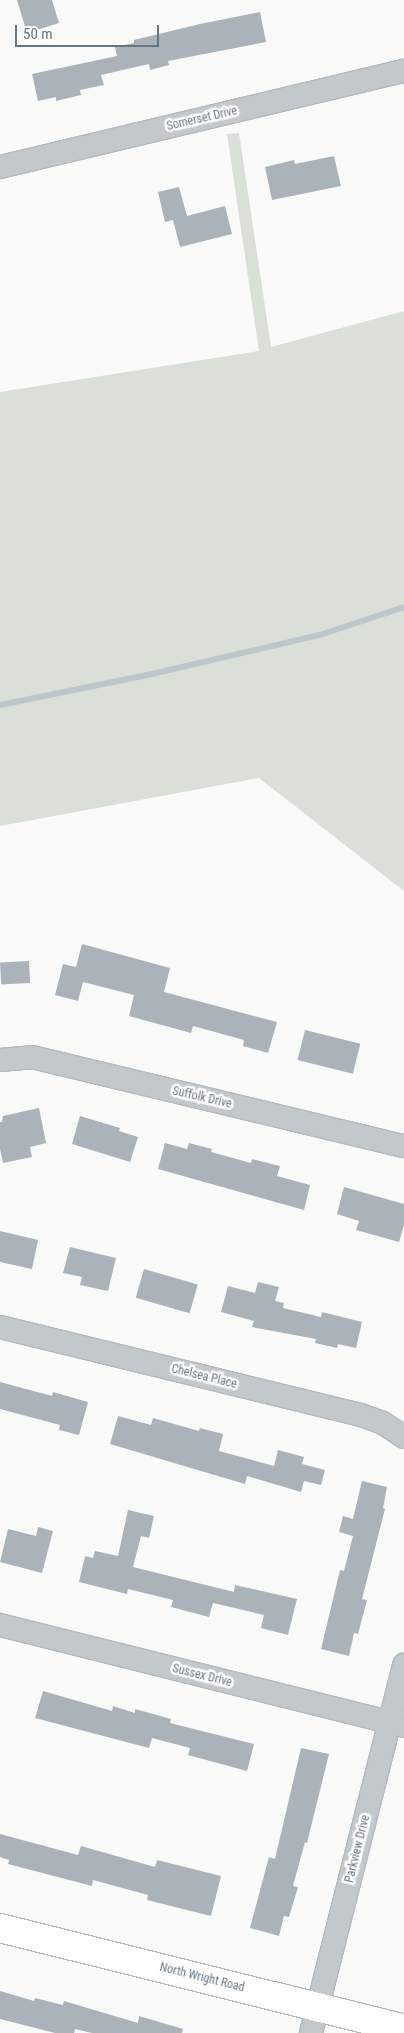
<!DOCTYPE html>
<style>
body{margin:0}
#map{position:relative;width:404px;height:2033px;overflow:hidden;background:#fafaf8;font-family:"Roboto Condensed",sans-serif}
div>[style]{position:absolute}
.green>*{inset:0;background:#dadfd7}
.stream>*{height:5.5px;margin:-2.75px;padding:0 2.75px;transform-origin:2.75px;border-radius:2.75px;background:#bbc7cb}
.building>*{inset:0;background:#aab3b9;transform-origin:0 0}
.roads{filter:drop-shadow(1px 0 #b3babf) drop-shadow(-1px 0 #b3babf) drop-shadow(0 1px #b3babf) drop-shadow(0 -1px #b3babf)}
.street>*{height:22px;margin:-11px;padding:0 11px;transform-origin:11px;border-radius:11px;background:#c3c8cc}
.secondary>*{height:28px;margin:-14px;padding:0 14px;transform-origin:14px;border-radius:14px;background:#fff}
span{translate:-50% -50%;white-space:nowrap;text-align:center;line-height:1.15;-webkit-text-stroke:5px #fff;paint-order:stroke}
.street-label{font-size:12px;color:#657683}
.scale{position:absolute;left:15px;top:25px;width:144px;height:22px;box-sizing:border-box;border:2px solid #657683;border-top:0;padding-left:6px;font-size:15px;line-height:18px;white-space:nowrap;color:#657683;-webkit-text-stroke:4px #fff;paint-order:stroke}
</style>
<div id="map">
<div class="green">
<div style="clip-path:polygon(239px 133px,271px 347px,404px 311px,404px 891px,259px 778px,0 826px,0 392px,259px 351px,227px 134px)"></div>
</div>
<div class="stream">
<div style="left:0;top:705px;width:155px;rotate:-11.5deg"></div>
<div style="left:152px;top:674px;width:172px;rotate:-13.1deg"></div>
<div style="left:320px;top:635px;width:89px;rotate:-18.4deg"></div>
</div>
<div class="building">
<div style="clip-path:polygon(17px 0,52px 0,59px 23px,27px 33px)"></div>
<div style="clip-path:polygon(260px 12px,266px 42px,168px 61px,169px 65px,150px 70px,149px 64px,101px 75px,104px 85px,80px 90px,81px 95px,56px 101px,56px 97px,38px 101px,32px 74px,117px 56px,115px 47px,134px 43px,134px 40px,200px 24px)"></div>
<div style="clip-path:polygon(334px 156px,341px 186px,272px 200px,265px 167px,294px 160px,295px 164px)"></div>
<div style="clip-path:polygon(179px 187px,187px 216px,225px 206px,232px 234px,180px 247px,173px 220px,165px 222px,158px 192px)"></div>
<div style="clip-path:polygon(82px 944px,170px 968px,164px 992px,277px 1022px,268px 1053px,243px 1046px,244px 1040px,193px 1026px,191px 1033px,129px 1016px,134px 995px,83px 982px,78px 1001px,55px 995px,63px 964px,76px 967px)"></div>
<div style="left:29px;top:961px;width:22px;height:29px;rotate:87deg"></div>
<div style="left:305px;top:1030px;width:57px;height:31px;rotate:14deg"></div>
<div style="clip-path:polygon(39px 1108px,46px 1143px,30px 1147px,32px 1157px,3px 1163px,0 1149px,0 1122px,2px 1122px,3px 1116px)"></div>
<div style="clip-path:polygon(80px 1116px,120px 1128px,119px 1131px,138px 1137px,130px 1162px,72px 1144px)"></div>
<div style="clip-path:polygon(165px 1143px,187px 1149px,189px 1143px,212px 1149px,211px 1152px,251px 1163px,252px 1159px,280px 1166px,277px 1176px,310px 1185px,304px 1210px,158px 1169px)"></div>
<div style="clip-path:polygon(344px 1187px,404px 1204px,404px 1225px,399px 1242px,356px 1230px,359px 1221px,337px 1214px)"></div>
<div style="clip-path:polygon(0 1231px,38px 1240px,32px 1269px,0 1262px)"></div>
<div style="clip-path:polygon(70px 1247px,116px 1258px,108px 1291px,80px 1285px,82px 1277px,63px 1273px)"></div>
<div style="left:144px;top:1269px;width:56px;height:30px;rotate:16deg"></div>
<div style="clip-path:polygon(258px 1282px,279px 1287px,275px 1301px,284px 1303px,283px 1308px,321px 1317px,322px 1312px,362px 1322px,356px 1348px,338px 1344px,337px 1348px,315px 1343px,316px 1339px,252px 1327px,254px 1321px,221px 1312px,228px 1286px,255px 1293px)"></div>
<div style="clip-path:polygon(0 1382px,52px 1396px,53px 1392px,88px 1402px,79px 1435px,59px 1430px,60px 1425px,0 1409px)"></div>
<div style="clip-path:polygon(118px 1416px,151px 1425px,153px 1418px,199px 1431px,200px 1428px,223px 1434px,219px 1451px,274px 1466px,278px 1450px,304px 1457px,302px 1464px,325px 1470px,321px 1485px,304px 1481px,301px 1492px,247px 1476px,245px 1484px,110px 1444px)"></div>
<div style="clip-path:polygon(362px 1481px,387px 1487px,383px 1508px,385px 1509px,362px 1599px,367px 1600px,358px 1634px,354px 1633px,349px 1656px,321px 1649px,340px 1570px,344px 1571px,353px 1536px,339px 1532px,343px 1516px,353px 1519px)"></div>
<div style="clip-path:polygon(128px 1510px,154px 1516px,149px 1538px,141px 1536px,133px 1567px,234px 1592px,235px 1585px,297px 1599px,288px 1635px,261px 1628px,264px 1615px,213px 1603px,209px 1617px,171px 1607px,173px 1600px,128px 1589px,127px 1594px,79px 1582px,85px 1556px,93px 1558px,95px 1551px,118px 1556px)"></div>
<div style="clip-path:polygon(38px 1527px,53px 1531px,42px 1573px,0 1562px,8px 1529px,36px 1536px)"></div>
<div style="clip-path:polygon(43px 1691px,112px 1711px,113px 1706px,135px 1713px,135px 1709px,171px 1719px,170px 1723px,254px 1744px,247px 1771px,188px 1755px,190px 1748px,152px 1738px,149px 1748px,35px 1718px)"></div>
<div style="clip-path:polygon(301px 1748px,329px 1754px,307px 1843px,305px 1842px,293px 1886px,298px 1887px,289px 1917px,284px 1916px,279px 1936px,250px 1928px,269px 1857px,275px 1859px)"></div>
<div style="clip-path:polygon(0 1834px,78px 1855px,81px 1846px,155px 1867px,157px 1860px,221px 1876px,211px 1916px,147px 1900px,148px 1895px,93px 1880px,92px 1886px,8px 1864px,9px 1860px,0 1857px)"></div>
<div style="clip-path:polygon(0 1991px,34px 2001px,35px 1998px,63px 2005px,64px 2001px,138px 2023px,139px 2016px,183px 2029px,182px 2033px,92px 2033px,75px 2029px,74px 2033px,55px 2033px,0 2019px)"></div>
</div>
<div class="roads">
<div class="street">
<div style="left:0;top:167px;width:415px;rotate:-13.4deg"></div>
<div style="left:0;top:1060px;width:32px;rotate:-5deg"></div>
<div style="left:32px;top:1057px;width:382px;rotate:13.5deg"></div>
<div style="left:0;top:1327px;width:372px;rotate:13.7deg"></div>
<div style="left:361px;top:1415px;width:23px;rotate:20deg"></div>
<div style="left:383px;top:1423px;width:25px;rotate:34deg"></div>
<div style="left:0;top:1625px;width:416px;rotate:14deg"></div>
<div style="left:311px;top:2033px;width:380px;rotate:-75.8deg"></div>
</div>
<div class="secondary">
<div style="left:0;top:1928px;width:416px;rotate:14deg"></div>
</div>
</div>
<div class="street-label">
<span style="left:202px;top:119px;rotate:-13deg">Somerset Drive</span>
<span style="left:202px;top:1098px;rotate:13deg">Suffolk Drive</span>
<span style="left:204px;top:1377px;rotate:14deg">Chelsea Place</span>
<span style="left:202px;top:1676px;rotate:14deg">Sussex Drive</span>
<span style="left:358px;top:1849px;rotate:-76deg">Parkview Drive</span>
<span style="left:202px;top:1978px;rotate:14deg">North Wright Road</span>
</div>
<div class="scale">50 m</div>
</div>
